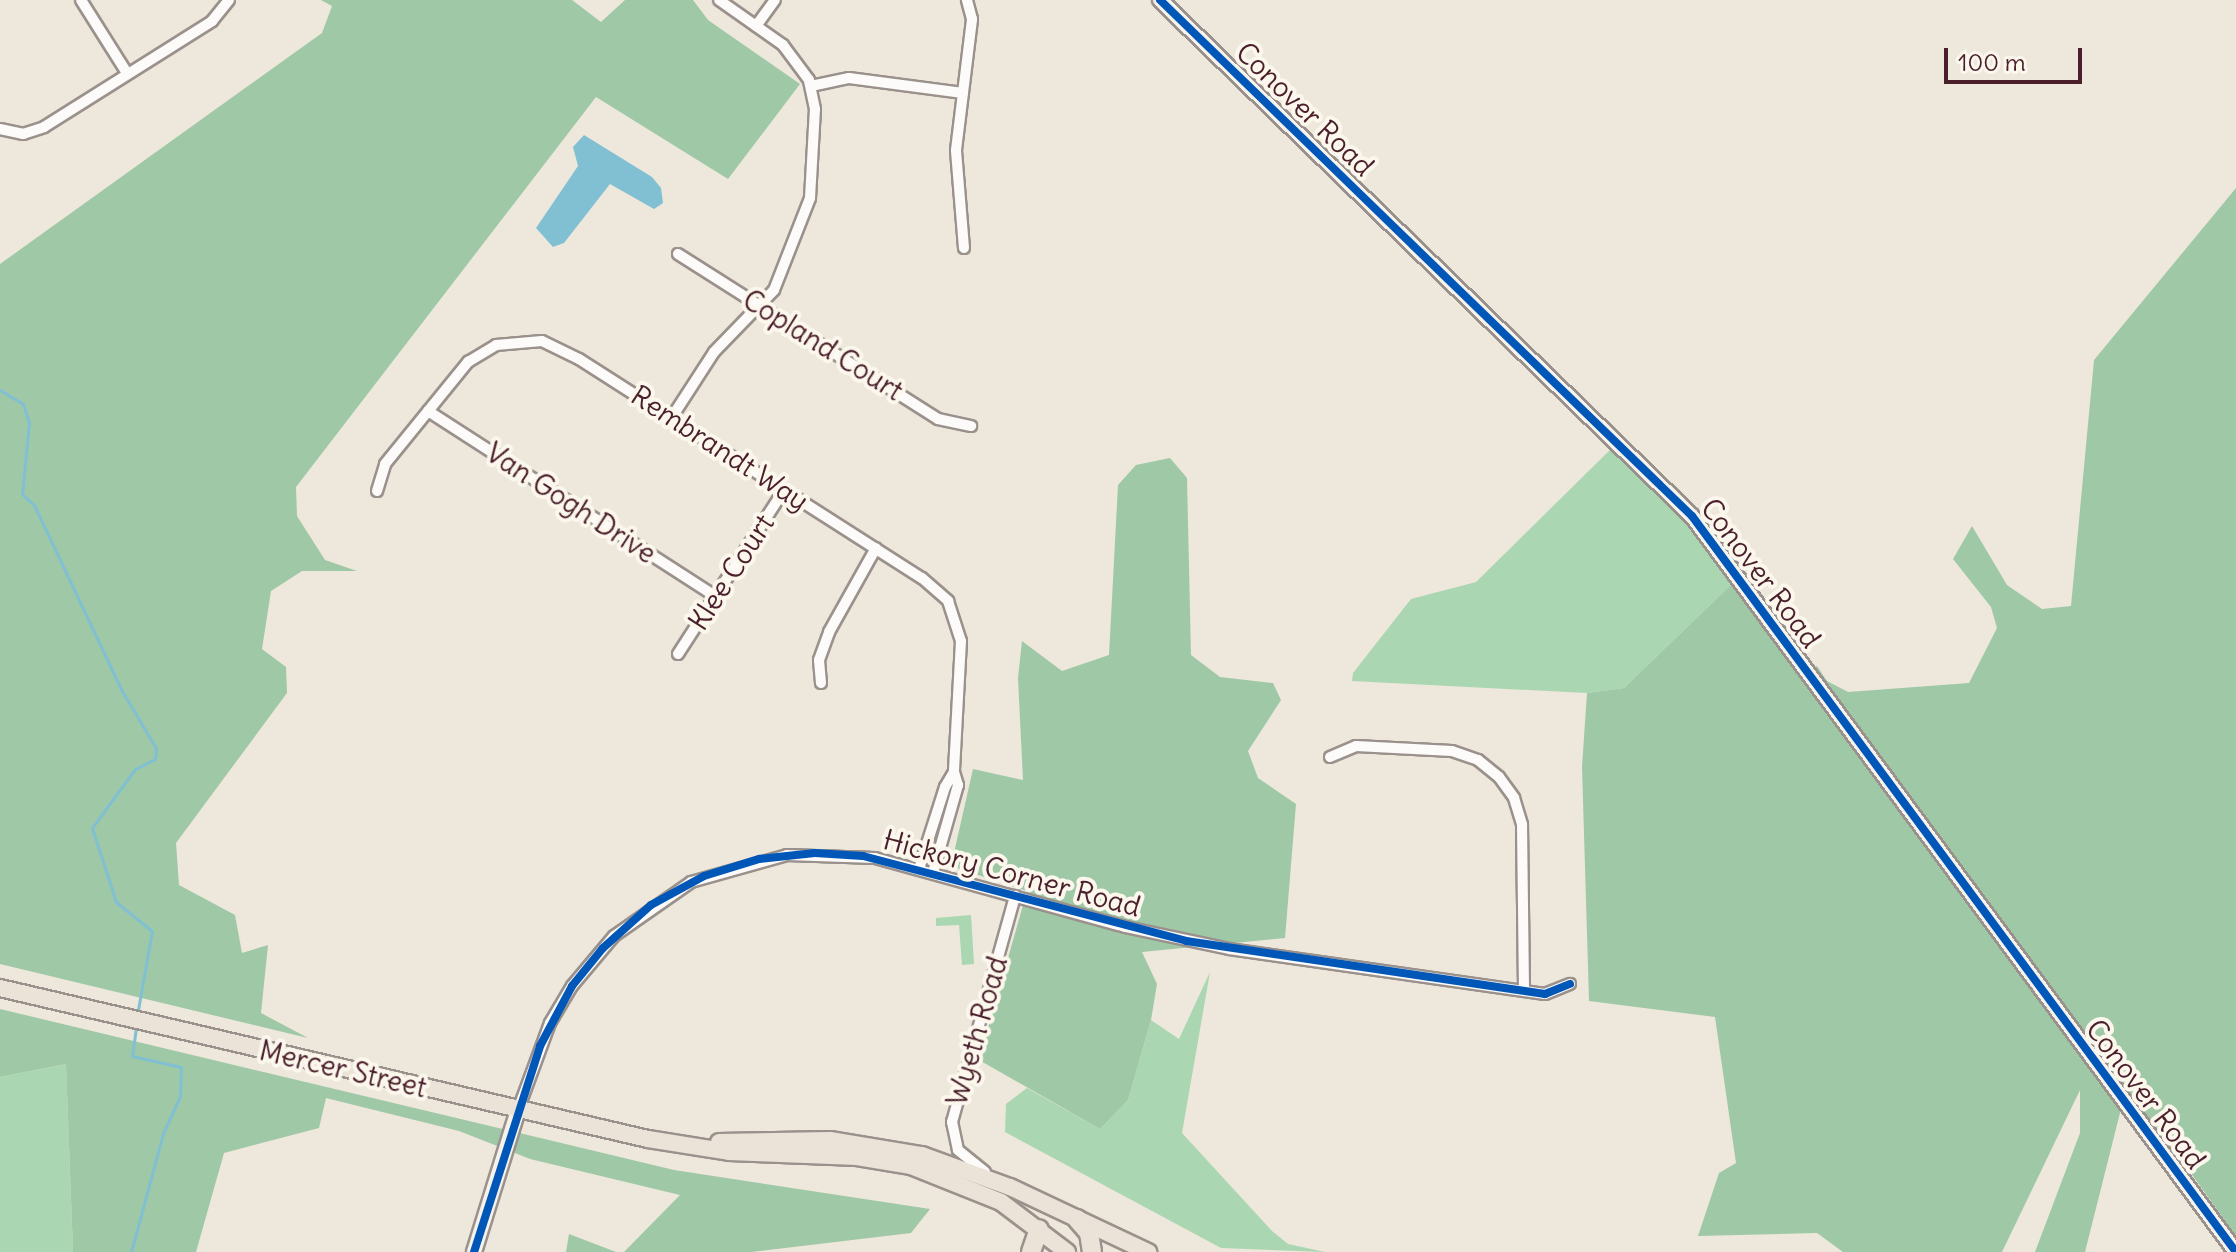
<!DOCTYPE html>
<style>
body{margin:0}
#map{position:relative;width:2236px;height:1252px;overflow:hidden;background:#eee7db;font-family:Delius,sans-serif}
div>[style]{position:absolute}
.green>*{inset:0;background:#aad7b1}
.forest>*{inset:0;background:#9fc8a6}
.water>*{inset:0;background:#81c0d3}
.stream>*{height:3px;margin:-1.5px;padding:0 1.5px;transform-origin:1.5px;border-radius:1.5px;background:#81c0d3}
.roads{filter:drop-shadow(2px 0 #9b918c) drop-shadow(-2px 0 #9b918c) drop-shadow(0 2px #9b918c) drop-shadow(0 -2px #9b918c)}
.street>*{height:10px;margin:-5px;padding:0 5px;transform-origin:5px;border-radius:5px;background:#fcfbfa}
.secondary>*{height:14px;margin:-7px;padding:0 7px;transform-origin:7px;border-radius:7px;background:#f6f2ec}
.primary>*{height:16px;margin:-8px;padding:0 8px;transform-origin:8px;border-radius:8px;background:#ebe3d8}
.highway>*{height:18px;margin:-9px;padding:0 9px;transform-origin:9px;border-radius:9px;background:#ebe3d8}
.cycleway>*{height:8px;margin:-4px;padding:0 4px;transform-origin:4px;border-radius:4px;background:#0057b8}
span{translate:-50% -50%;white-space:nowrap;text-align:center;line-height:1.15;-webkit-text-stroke:8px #fbf7ec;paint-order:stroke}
.street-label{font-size:28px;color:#4a1f2b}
.scale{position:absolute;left:1944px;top:48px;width:138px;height:36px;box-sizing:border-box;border:4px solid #4a1f2b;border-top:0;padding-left:10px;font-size:24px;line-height:28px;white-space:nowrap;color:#4a1f2b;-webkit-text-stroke:6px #fbf7ec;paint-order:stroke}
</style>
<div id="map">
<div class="green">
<div style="clip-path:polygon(1614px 446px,1696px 527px,1735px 581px,1624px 688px,1587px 693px,1352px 681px,1353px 673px,1411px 599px,1476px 582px)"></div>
<div style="clip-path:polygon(971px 915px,974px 964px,962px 965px,959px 925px,936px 926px,936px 918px)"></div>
<div style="clip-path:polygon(1210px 972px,1182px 1133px,1272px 1231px,1288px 1244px,1325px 1252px,1221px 1248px,1005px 1132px,1006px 1104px,1027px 1088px,1100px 1129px,1128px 1100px,1151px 1020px,1179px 1039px)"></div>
<div style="clip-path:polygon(66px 1064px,73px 1252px,0 1252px,0 1077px)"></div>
</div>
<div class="forest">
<div style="clip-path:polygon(321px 0,572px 0,601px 22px,625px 0,693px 0,708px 20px,800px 84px,728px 179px,596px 97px,296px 487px,297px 516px,325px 560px,357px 571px,302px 571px,271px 591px,262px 649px,286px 667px,287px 693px,176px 843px,179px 885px,235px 915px,242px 953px,268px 945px,261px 1013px,308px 1038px,0 964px,0 264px,322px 33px,332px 6px)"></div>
<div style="clip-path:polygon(2236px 188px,2236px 1236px,2180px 1158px,2168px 1163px,2122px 1105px,2085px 1252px,2035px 1252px,2080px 1133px,2080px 1090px,2002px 1252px,1843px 1252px,1817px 1233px,1698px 1236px,1719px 1173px,1736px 1163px,1715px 1017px,1589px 1001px,1582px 767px,1587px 693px,1624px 688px,1735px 581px,1800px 672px,1817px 666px,1827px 681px,1848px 692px,1969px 683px,1997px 628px,1991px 607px,1953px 559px,1972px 526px,2007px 585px,2042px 609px,2071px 606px,2094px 360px)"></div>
<div style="clip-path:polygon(1170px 458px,1187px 478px,1191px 655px,1220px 677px,1273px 683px,1281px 700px,1248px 751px,1258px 778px,1296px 804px,1285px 938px,1142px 952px,1157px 984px,1151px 1020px,1128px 1100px,1100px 1129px,979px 1060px,1027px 891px,951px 866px,973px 769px,1023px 780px,1018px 678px,1022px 641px,1062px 671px,1109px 655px,1118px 485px,1136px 465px)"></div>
<div style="clip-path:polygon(0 1009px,674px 1170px,930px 1209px,911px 1233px,751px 1252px,624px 1252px,680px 1195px,530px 1159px,459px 1131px,326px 1098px,319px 1128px,224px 1153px,196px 1252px,73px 1252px,66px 1064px,0 1077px)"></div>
<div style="clip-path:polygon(569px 1234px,616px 1252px,566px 1252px)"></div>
</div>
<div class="water">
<div style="clip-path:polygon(584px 135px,652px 177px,661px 188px,663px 203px,654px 209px,610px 184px,564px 243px,553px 247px,536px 228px,578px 166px,573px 147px)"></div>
</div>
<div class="stream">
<div style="left:0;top:390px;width:27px;rotate:31deg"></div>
<div style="left:23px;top:404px;width:20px;rotate:72deg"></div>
<div style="left:29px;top:423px;width:71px;rotate:95.6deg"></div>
<div style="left:22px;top:494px;width:16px;rotate:43deg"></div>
<div style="left:34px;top:505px;width:206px;rotate:64.7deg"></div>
<div style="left:122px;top:691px;width:66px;rotate:59.2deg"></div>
<div style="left:156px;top:748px;width:11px;rotate:95deg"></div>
<div style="left:155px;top:759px;width:22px;rotate:153deg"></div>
<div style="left:135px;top:769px;width:73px;rotate:126.1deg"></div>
<div style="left:92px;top:828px;width:78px;rotate:72deg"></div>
<div style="left:116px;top:902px;width:46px;rotate:38.9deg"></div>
<div style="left:152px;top:931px;width:85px;rotate:100.1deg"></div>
<div style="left:131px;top:1252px;width:123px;rotate:-74.9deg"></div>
<div style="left:163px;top:1133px;width:40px;rotate:-65deg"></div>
<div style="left:180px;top:1097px;width:30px;rotate:-88deg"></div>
<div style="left:181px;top:1067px;width:50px;rotate:-167.3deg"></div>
<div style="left:132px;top:1056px;width:29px;rotate:-82deg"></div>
</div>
<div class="roads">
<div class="street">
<div style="left:81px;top:0;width:86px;rotate:57.8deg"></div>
<div style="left:756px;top:26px;width:32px;rotate:-54deg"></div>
<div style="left:811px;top:86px;width:39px;rotate:-12deg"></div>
<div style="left:849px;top:78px;width:115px;rotate:7.5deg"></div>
<div style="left:0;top:129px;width:24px;rotate:12deg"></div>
<div style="left:23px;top:134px;width:22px;rotate:-18deg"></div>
<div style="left:44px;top:127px;width:199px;rotate:-32.2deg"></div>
<div style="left:212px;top:21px;width:27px;rotate:-51deg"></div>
<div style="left:964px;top:248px;width:98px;rotate:-94.7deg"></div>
<div style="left:956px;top:150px;width:132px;rotate:-83deg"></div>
<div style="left:972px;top:19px;width:20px;rotate:-105deg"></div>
<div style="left:678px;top:254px;width:308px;rotate:32.4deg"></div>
<div style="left:938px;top:419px;width:34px;rotate:12deg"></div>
<div style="left:428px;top:411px;width:341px;rotate:32.8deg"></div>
<div style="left:672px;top:417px;width:77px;rotate:-57.1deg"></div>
<div style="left:714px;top:352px;width:86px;rotate:-45.9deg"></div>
<div style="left:774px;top:290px;width:99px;rotate:-68.6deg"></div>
<div style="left:810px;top:198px;width:89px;rotate:-86.8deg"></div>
<div style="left:815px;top:109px;width:30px;rotate:-102deg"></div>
<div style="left:809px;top:80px;width:44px;rotate:-126.6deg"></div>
<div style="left:783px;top:45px;width:78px;rotate:-144.9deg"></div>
<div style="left:377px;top:491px;width:28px;rotate:-73deg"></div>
<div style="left:385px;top:464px;width:132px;rotate:-50.9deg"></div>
<div style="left:468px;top:362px;width:33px;rotate:-31deg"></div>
<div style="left:496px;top:345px;width:46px;rotate:-5deg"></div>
<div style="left:542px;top:341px;width:41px;rotate:25.9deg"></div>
<div style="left:579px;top:359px;width:407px;rotate:32.6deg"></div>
<div style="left:922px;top:578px;width:35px;rotate:41deg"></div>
<div style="left:948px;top:601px;width:42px;rotate:72deg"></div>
<div style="left:961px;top:641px;width:131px;rotate:93.1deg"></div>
<div style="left:954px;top:772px;width:14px;rotate:73deg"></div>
<div style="left:958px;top:785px;width:91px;rotate:105.9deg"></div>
<div style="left:678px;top:654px;width:195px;rotate:-57.1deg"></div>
<div style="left:821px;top:683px;width:23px;rotate:-95deg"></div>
<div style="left:819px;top:660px;width:30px;rotate:-70deg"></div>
<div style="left:829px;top:632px;width:96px;rotate:-60.8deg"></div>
<div style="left:1330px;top:757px;width:28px;rotate:-23deg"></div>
<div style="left:1356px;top:746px;width:96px;rotate:3deg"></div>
<div style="left:1452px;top:751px;width:28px;rotate:19deg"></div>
<div style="left:1478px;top:760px;width:27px;rotate:39deg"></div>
<div style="left:1499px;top:777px;width:26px;rotate:54deg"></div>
<div style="left:1514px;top:798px;width:28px;rotate:73deg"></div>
<div style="left:1522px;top:825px;width:166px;rotate:89.3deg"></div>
<div style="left:919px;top:869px;width:86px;rotate:-72.4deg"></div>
<div style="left:945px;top:787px;width:17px;rotate:-59deg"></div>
<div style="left:518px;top:1110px;width:93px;rotate:-69.8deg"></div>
<div style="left:550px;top:1023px;width:43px;rotate:-59.3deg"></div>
<div style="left:572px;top:986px;width:65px;rotate:-50deg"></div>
<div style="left:614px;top:936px;width:94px;rotate:-35deg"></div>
<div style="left:691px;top:882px;width:100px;rotate:-15.7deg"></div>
<div style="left:787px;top:855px;width:88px;rotate:2deg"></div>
<div style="left:875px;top:858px;width:259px;rotate:15.4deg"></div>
<div style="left:1125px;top:927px;width:106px;rotate:11.9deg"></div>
<div style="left:1229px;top:949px;width:319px;rotate:8.1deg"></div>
<div style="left:1545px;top:994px;width:27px;rotate:-22deg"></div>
<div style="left:985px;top:1172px;width:35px;rotate:-141deg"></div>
<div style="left:958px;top:1150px;width:29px;rotate:-102deg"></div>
<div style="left:952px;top:1122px;width:235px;rotate:-74.4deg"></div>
</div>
<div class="secondary">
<div style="left:1160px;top:0;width:741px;rotate:44.13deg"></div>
<div style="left:1692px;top:516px;width:915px;rotate:53.53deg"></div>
<div style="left:474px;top:1252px;width:149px;rotate:-72.8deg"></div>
</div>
<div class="primary">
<div style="left:0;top:988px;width:665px;rotate:13.12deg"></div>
<div style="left:648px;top:1139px;width:82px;rotate:9.1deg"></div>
<div style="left:729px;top:1152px;width:128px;rotate:2.2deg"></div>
<div style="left:857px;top:1157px;width:55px;rotate:9.5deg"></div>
<div style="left:911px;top:1166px;width:97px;rotate:21.8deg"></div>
<div style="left:1001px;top:1202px;width:83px;rotate:37.1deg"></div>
<div style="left:719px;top:1142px;width:111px;rotate:-1deg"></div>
<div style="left:830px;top:1140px;width:93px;rotate:9.3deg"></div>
<div style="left:922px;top:1155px;width:94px;rotate:20deg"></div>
<div style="left:1010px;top:1187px;width:153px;rotate:25.2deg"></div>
</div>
<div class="highway">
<div style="left:1077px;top:1219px;width:18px;rotate:49deg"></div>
<div style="left:1089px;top:1233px;width:19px;rotate:81deg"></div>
<div style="left:1031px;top:1252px;width:24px;rotate:-71deg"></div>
</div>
</div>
<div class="cycleway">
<div style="left:1160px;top:0;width:741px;rotate:44.13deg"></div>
<div style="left:1692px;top:516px;width:915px;rotate:53.53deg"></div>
<div style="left:474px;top:1252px;width:216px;rotate:-72.2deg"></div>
<div style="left:540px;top:1046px;width:68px;rotate:-61.9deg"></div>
<div style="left:572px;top:986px;width:49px;rotate:-50.8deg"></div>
<div style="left:603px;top:948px;width:64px;rotate:-41.9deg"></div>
<div style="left:651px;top:905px;width:60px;rotate:-28.7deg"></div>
<div style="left:704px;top:876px;width:58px;rotate:-17.2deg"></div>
<div style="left:759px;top:859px;width:56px;rotate:-6.1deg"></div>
<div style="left:815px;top:853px;width:48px;rotate:3.6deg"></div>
<div style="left:863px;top:856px;width:334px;rotate:14.7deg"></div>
<div style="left:1186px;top:941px;width:363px;rotate:8.4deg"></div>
<div style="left:1545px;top:994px;width:27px;rotate:-22deg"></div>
</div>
<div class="street-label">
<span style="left:1305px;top:109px;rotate:44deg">Conover Road</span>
<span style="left:823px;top:345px;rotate:32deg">Copland Court</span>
<span style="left:720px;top:448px;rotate:33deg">Rembrandt Way</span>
<span style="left:571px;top:503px;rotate:33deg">Van Gogh Drive</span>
<span style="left:731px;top:572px;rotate:-57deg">Klee Court</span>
<span style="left:1761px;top:573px;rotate:53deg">Conover Road</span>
<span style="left:1012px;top:873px;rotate:15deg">Hickory Corner Road</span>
<span style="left:977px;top:1031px;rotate:-74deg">Wyeth Road</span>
<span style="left:343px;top:1069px;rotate:13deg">Mercer Street</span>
<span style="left:2146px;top:1094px;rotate:53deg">Conover Road</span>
</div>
<div class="scale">100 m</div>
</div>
